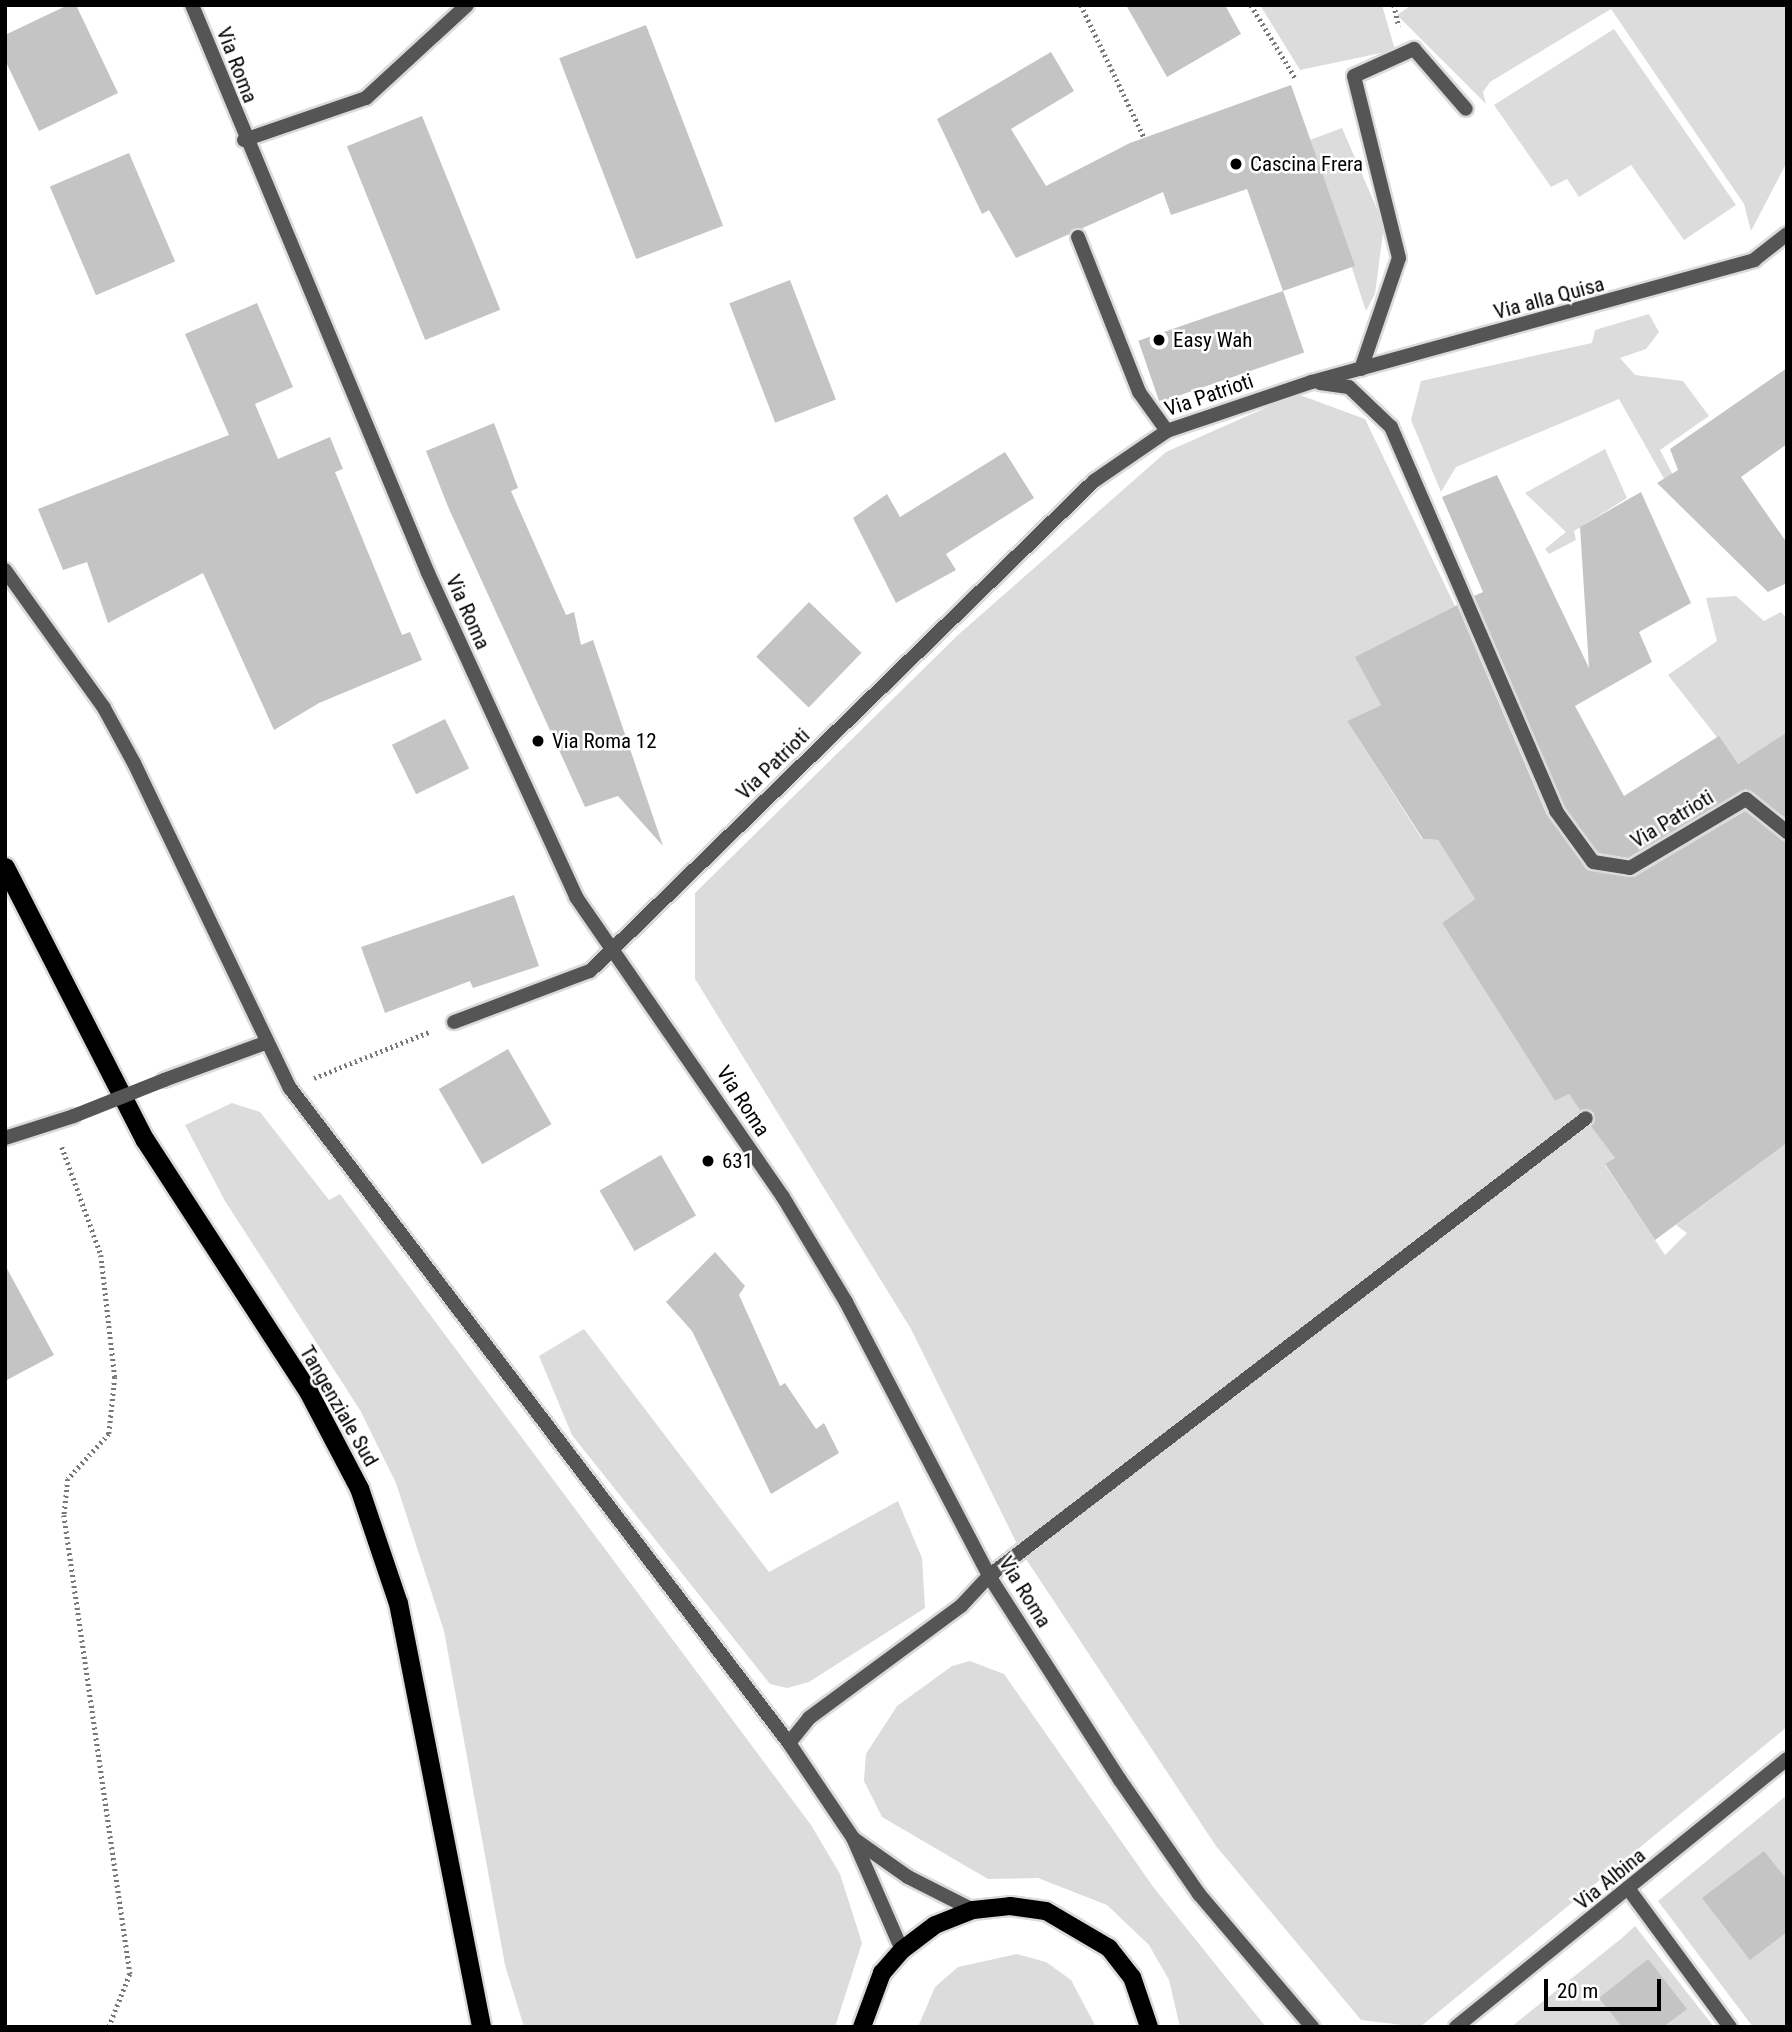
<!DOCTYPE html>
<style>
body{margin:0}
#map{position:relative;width:1792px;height:2032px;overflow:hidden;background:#fff;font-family:"Roboto Condensed",sans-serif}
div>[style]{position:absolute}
.green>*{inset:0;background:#dcdcdc}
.building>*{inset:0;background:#c4c4c4;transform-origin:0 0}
.path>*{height:4.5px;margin-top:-2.25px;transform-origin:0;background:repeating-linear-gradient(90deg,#777 0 2px,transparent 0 5.5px)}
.roads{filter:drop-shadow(2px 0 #dbdbdb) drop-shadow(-2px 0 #dbdbdb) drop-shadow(0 2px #dbdbdb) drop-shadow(0 -2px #dbdbdb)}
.service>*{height:14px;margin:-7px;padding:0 7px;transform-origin:7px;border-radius:7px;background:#555}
.minor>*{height:14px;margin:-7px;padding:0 7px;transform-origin:7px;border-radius:7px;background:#555}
.primary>*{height:18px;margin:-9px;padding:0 9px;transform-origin:9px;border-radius:9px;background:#000}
.trunk>*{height:19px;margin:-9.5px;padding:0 9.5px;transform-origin:9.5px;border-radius:9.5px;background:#000}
.minor-bridge>*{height:14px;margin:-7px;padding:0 7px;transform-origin:7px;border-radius:7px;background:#555}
.dots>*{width:19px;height:19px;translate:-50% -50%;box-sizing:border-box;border:4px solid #fff;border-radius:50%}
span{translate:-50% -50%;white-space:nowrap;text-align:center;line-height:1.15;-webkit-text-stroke:5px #fff;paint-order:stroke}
.street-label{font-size:21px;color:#000}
.poi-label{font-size:21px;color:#000}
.left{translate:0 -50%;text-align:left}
.frame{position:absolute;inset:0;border:7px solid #000;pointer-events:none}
.scale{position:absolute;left:1544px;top:1979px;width:117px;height:32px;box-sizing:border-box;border:4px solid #000;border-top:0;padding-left:9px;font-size:21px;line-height:24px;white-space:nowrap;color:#000;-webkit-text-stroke:5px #fff;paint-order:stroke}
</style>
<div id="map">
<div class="green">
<div style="clip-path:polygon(1260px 5px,1382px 5px,1395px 50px,1300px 70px)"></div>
<div style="clip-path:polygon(1412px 5px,1787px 5px,1787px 162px,1751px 231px,1744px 204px,1611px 9px,1490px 82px,1483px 92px,1486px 104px,1397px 15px)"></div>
<div style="clip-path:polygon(1614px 29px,1736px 205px,1684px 240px,1631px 165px,1579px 197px,1567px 179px,1551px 187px,1494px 105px)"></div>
<div style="clip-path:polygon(1342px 128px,1384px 225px,1375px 294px,1366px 311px,1310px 140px)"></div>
<div style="clip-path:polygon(1649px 314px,1659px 332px,1646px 349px,1620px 358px,1635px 375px,1683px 381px,1709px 416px,1660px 450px,1675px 479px,1667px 484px,1619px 399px,1456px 467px,1441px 492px,1411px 420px,1421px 381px,1592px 343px,1595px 330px)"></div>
<div style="clip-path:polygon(1297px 394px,1365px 419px,1455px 606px,1356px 657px,1381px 705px,1347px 721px,1422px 839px,1438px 840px,1475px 899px,1442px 923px,1555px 1101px,1569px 1094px,1615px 1158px,1605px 1165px,1665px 1255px,1687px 1233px,1676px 1225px,1787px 1143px,1787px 1727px,1420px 2027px,1361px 2020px,1216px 1846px,1020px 1550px,911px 1329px,695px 979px,695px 893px,958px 635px,1166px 452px)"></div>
<div style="clip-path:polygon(1605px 449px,1627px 498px,1574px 531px,1576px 540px,1549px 554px,1545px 549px,1566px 532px,1525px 493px)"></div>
<div style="clip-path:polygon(1736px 596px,1764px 621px,1781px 612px,1787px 619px,1787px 732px,1738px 764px,1668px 675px,1717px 641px,1706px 598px)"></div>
<div style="clip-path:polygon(232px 1103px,260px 1112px,329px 1200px,340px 1194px,811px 1825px,840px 1874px,862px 1943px,835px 2027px,524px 2027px,505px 1965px,444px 1631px,396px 1483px,360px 1410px,225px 1201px,185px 1125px)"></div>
<div style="clip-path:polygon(584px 1329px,769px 1572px,898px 1501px,922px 1558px,925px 1608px,809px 1682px,787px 1688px,770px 1684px,572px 1435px,539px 1356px)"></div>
<div style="clip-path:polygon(970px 1661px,1004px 1674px,1154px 1888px,1266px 2027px,1180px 2027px,1169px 1980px,1149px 1945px,1107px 1905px,1038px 1878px,988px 1879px,882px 1817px,864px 1781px,866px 1754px,897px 1706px,952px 1666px)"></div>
<div style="clip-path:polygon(1787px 1795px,1787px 2027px,1753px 2027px,1658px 1901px)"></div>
<div style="clip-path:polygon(1635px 1926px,1714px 2027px,1511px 2027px,1622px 1938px)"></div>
<div style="clip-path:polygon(1017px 1954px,1046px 1962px,1071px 1980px,1096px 2027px,918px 2027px,935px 1987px,958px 1967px)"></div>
</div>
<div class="building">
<div style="clip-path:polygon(68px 5px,76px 5px,118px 93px,39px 131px,5px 60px,5px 35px)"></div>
<div style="clip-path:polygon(1126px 5px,1225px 5px,1241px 34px,1167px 77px)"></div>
<div style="left:646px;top:25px;width:215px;height:93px;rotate:69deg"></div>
<div style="clip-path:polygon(1051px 52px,1074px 91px,1011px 129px,1046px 186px,1130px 143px,1291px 85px,1355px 266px,1283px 291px,1247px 189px,1171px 215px,1163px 192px,1016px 258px,989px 210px,982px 214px,937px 119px)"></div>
<div style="left:422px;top:116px;width:209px;height:81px;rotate:68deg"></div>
<div style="left:129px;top:153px;width:118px;height:86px;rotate:67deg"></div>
<div style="left:790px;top:280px;width:128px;height:65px;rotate:69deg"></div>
<div style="left:1283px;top:291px;width:65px;height:153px;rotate:71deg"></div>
<div style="clip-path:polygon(257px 303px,293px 387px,255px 404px,278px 459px,330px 437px,343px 469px,335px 472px,402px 635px,410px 632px,422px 660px,319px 703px,274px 730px,203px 573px,108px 623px,87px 562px,63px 570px,38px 509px,229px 435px,185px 334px)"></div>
<div style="clip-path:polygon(1787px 368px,1787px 444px,1741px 477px,1787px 543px,1787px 583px,1768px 592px,1657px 483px,1678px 470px,1670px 449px)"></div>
<div style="clip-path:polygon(494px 423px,518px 488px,511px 491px,566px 615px,574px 612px,581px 645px,593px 640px,663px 846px,618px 796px,585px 807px,449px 509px,426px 451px)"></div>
<div style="clip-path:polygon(1005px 452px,1034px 498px,946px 554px,956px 570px,896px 603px,853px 518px,887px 494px,900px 517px)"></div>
<div style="clip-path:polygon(1497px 475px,1589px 668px,1580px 527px,1641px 492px,1691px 603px,1639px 632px,1652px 662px,1575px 706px,1624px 796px,1719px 736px,1738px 764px,1787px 732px,1787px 819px,1746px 789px,1628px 858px,1598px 853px,1564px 806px,1474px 596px,1483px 592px,1442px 497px)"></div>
<div style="left:809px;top:602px;width:73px;height:76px;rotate:44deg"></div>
<div style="clip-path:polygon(1457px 605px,1547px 815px,1586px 868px,1634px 877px,1745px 811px,1787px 841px,1787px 1143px,1655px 1240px,1605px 1164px,1615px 1158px,1591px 1126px,1594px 1113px,1580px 1110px,1569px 1094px,1555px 1101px,1442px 923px,1475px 899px,1438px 840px,1423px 839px,1347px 721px,1381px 705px,1355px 657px)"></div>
<div style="left:445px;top:719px;width:55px;height:59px;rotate:64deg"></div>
<div style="clip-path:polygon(514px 895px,539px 966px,473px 988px,470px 981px,385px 1013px,361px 947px)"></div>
<div style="left:508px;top:1049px;width:87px;height:80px;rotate:60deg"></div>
<div style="left:661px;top:1155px;width:70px;height:71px;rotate:60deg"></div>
<div style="clip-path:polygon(715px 1252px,745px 1286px,739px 1295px,780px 1386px,785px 1383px,816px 1429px,824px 1423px,839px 1453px,771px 1494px,692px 1331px,666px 1302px)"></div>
<div style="clip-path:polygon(5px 1265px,54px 1355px,5px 1381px)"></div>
<div style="clip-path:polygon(1764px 1851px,1787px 1880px,1787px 1932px,1750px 1960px,1702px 1898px)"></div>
<div style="clip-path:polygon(1648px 1959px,1687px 2009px,1663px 2027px,1622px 2027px,1599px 1998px)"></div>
</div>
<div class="path">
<div style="left:1081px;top:5px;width:146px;rotate:64.5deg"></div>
<div style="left:1251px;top:5px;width:87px;rotate:58.7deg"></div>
<div style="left:1394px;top:5px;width:22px;rotate:77deg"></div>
<div style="left:314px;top:1078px;width:124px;rotate:-21.8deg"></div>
<div style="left:62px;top:1147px;width:115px;rotate:70.1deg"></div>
<div style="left:101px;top:1255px;width:123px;rotate:83.5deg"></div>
<div style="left:115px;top:1377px;width:57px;rotate:96deg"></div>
<div style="left:109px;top:1434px;width:61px;rotate:132.3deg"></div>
<div style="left:68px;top:1479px;width:36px;rotate:96deg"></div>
<div style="left:64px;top:1515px;width:464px;rotate:81.8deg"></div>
<div style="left:130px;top:1974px;width:57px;rotate:111.6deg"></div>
</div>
<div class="roads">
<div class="service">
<div style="left:989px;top:1576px;width:752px;rotate:-37.49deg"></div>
</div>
<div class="minor">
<div style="left:192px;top:5px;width:615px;rotate:67.44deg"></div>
<div style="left:428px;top:573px;width:356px;rotate:65.4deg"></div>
<div style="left:576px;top:897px;width:364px;rotate:55.4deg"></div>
<div style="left:783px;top:1197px;width:122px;rotate:59deg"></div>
<div style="left:846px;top:1302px;width:309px;rotate:62.4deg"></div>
<div style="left:989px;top:1576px;width:242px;rotate:57.3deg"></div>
<div style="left:1120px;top:1780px;width:139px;rotate:55.3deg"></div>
<div style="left:1199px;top:1894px;width:175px;rotate:49.6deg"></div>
<div style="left:244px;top:140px;width:129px;rotate:-19deg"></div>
<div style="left:366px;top:98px;width:137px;rotate:-42.6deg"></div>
<div style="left:1078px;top:237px;width:167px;rotate:68.5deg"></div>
<div style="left:1139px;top:392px;width:48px;rotate:54.3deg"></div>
<div style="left:1361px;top:369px;width:117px;rotate:-71.1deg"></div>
<div style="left:1399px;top:258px;width:187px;rotate:-103.9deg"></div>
<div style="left:1354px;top:76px;width:66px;rotate:-24.2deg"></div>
<div style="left:1414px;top:49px;width:79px;rotate:49.1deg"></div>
<div style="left:1320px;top:383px;width:29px;rotate:8deg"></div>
<div style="left:1349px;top:387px;width:58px;rotate:43.6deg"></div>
<div style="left:1391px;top:427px;width:418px;rotate:66.7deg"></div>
<div style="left:1556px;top:811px;width:63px;rotate:54deg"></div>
<div style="left:1593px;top:862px;width:37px;rotate:9deg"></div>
<div style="left:1630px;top:868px;width:135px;rotate:-30.7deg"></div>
<div style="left:1746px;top:799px;width:53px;rotate:38.8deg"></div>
<div style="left:5px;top:570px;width:170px;rotate:54.3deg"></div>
<div style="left:104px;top:708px;width:63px;rotate:61.4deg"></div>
<div style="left:134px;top:763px;width:361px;rotate:64.4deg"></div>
<div style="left:290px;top:1088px;width:823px;rotate:52.7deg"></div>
<div style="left:789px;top:1743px;width:115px;rotate:56deg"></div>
<div style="left:853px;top:1838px;width:122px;rotate:66.4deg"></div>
<div style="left:454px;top:1022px;width:145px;rotate:-20.6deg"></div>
<div style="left:590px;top:971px;width:703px;rotate:-44.19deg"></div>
<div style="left:1094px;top:481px;width:88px;rotate:-34.4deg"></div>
<div style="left:1167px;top:431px;width:153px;rotate:-18.7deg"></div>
<div style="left:1312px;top:382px;width:459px;rotate:-15.4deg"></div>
<div style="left:1754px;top:260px;width:42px;rotate:-38.2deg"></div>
<div style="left:164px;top:1080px;width:108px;rotate:-20.1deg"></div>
<div style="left:5px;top:1138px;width:72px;rotate:-17.7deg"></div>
<div style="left:789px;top:1743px;width:32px;rotate:-51deg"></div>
<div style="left:809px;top:1718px;width:189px;rotate:-36.4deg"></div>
<div style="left:961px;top:1606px;width:41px;rotate:-47deg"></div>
<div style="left:854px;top:1839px;width:66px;rotate:35.1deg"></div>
<div style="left:908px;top:1877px;width:73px;rotate:26.9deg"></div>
<div style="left:1630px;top:1891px;width:169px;rotate:53.7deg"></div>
<div style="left:1456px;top:2027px;width:426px;rotate:-39deg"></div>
</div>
<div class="primary">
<div style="left:862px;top:2027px;width:58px;rotate:-69.7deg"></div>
<div style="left:882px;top:1973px;width:30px;rotate:-49deg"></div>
<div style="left:902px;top:1950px;width:41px;rotate:-37.1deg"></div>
<div style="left:935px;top:1925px;width:41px;rotate:-21.5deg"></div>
<div style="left:973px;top:1910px;width:37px;rotate:-6deg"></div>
<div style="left:1010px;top:1906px;width:36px;rotate:8deg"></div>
<div style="left:1046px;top:1911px;width:73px;rotate:30.4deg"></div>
<div style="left:1109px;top:1948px;width:37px;rotate:52deg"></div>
<div style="left:1132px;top:1977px;width:53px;rotate:71.2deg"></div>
</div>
<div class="trunk">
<div style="left:5px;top:867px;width:307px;rotate:62.9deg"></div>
<div style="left:145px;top:1140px;width:299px;rotate:57deg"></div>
<div style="left:308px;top:1391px;width:110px;rotate:62.3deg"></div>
<div style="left:359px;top:1488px;width:121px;rotate:71.3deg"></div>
<div style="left:398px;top:1603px;width:432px;rotate:78.9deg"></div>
</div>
</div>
<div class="minor-bridge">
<div style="left:74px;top:1116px;width:97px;rotate:-21.8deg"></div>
</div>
<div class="dots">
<div style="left:1236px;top:164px;background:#000"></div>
<div style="left:1159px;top:340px;background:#000"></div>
<div style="left:538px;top:741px;background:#000"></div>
<div style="left:708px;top:1161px;background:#000"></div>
</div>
<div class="street-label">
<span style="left:237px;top:65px;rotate:69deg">Via Roma</span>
<span style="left:1549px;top:298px;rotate:-15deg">Via alla Quisa</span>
<span style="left:1209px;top:395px;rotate:-19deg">Via Patrioti</span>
<span style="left:468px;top:612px;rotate:66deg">Via Roma</span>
<span style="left:773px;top:764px;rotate:-44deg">Via Patrioti</span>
<span style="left:1672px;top:819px;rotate:-31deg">Via Patrioti</span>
<span style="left:743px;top:1101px;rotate:57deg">Via Roma</span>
<span style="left:339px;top:1406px;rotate:60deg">Tangenziale Sud</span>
<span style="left:1025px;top:1592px;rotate:58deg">Via Roma</span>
<span style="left:1610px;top:1879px;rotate:-39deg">Via Albina</span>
</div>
<div class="poi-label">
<span class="left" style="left:1250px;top:164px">Cascina Frera</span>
<span class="left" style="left:1173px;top:340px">Easy Wah</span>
<span class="left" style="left:552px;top:741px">Via Roma 12</span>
<span class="left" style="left:722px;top:1161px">631</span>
</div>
<div class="frame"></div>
<div class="scale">20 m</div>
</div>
